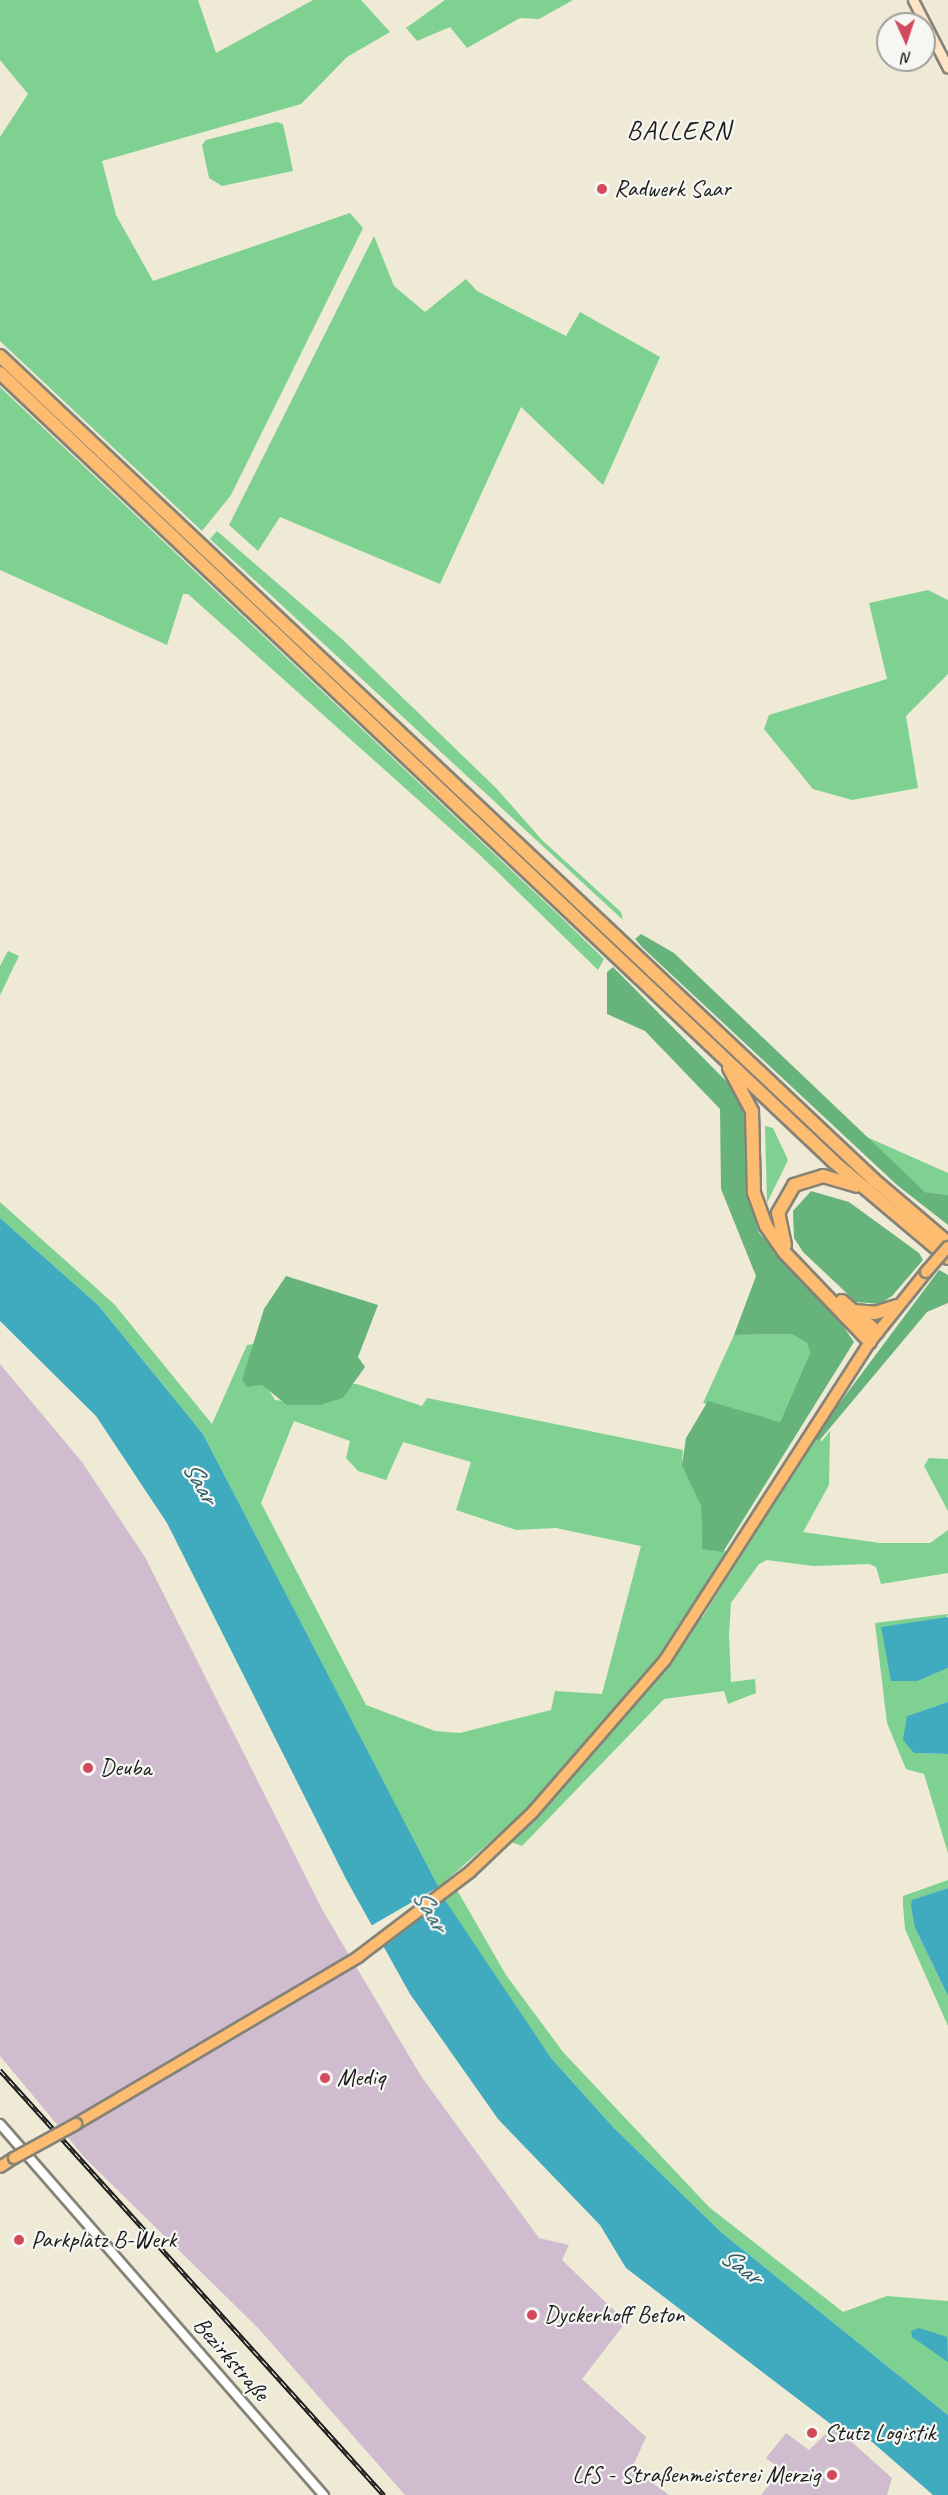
<!DOCTYPE html>
<meta charset="utf-8">
<style>
body{margin:0}
#map{position:relative;width:948px;height:2495px;overflow:hidden;background:#eeead5;font-family:Caveat,sans-serif}
div>[style]{position:absolute}
.industrial>*{inset:0;background:#cfbdcf}
.green>*{inset:0;background:#7fd192}
.forest>*{inset:0;background:#67b37c}
.water>*{inset:0;background:#40abbf}
.pier>*{inset:0;background:#eeead5;transform-origin:0 0}
.roads{filter:drop-shadow(2px 0 #858378) drop-shadow(-2px 0 #858378) drop-shadow(0 2px #858378) drop-shadow(0 -2px #858378)}
.tertiary>*{height:8px;margin:-4px;padding:0 4px;transform-origin:4px;border-radius:4px;background:#fff}
.secondary>*{height:9px;margin:-4.5px;padding:0 4.5px;transform-origin:4.5px;border-radius:4.5px;background:#fee4c5}
.primary>*{height:10px;margin:-5px;padding:0 5px;transform-origin:5px;border-radius:5px;background:#fdbc6f}
.motorway>*{height:12px;margin:-6px;padding:0 6px;transform-origin:6px;border-radius:6px;background:#fdbc6f}
.rail>*{height:4.5px;margin-top:-2.25px;transform-origin:0;background:repeating-linear-gradient(90deg,#f6f6f2 0 7px,#1c1c1c 0 14px);box-sizing:border-box;border-block:2px solid #1c1c1c}
.bridges{filter:drop-shadow(2px 0 #858378) drop-shadow(-2px 0 #858378) drop-shadow(0 2px #858378) drop-shadow(0 -2px #858378)}
.primary-bridge>*{height:10px;margin:-5px;padding:0 5px;transform-origin:5px;border-radius:5px;background:#fdbc6f}
.dots>*{width:16px;height:16px;translate:-50% -50%;box-sizing:border-box;border:3px solid #f6f6f2;border-radius:50%}
span{translate:-50% -50%;white-space:nowrap;text-align:center;line-height:1.15;-webkit-text-stroke:4.5px #f6f6f2;paint-order:stroke}
.poi-label{font-size:24px;color:#1c1c1c}
.left{translate:0 -50%;text-align:left}
.right{translate:-100% -50%;text-align:right}
.street-label{font-size:24px;color:#1c1c1c}
.water-label{font-size:26px;color:#2c5c65;font-style:italic}
.quarter-label{font-size:27px;color:#1c1c1c;letter-spacing:1.5px}
.north{position:absolute;left:876px;top:12px;width:60px;height:60px;box-sizing:border-box;background:#f6f6f2;border:2px solid #9f9f9c;border-radius:50%;rotate:177deg;font-size:16px;font-weight:700;line-height:24px;text-align:center;color:#1c1c1c}
.north::after{content:'';display:block;margin:auto;width:21px;height:27px;background:#d1495b;clip-path:polygon(50% 0,100% 100%,50% 72%,0 100%)}
</style>
<div id="map">
<div class="industrial">
<div style="clip-path:polygon(0 1364px,82px 1462px,145px 1557px,323px 1911px,421px 2076px,539px 2238px,569px 2245px,562px 2260px,626px 2322px,582px 2379px,646px 2437px,632px 2468px,669px 2495px,405px 2495px,259px 2329px,85px 2158px,0 2056px)"></div>
<div style="clip-path:polygon(834px 2426px,892px 2478px,887px 2495px,761px 2495px,781px 2470px,766px 2458px,786px 2433px,809px 2450px)"></div>
</div>
<div class="green">
<div style="clip-path:polygon(0 0,198px 0,216px 53px,313px 0,361px 0,390px 32px,347px 57px,301px 104px,102px 161px,116px 215px,153px 281px,350px 213px,363px 228px,231px 495px,202px 531px,0 341px,0 137px,28px 94px,0 60px)"></div>
<div style="clip-path:polygon(445px 0,573px 0,539px 19px,520px 18px,467px 48px,450px 27px,417px 41px,406px 28px)"></div>
<div style="clip-path:polygon(277px 122px,283px 124px,293px 171px,222px 186px,209px 178px,202px 145px,206px 140px)"></div>
<div style="clip-path:polygon(374px 236px,394px 286px,425px 312px,466px 279px,477px 291px,566px 336px,580px 312px,660px 357px,603px 485px,521px 407px,440px 584px,280px 517px,258px 551px,229px 525px)"></div>
<div style="clip-path:polygon(0 387px,565px 921px,604px 959px,598px 970px,481px 856px,188px 594px,183px 594px,167px 645px,0 570px)"></div>
<div style="clip-path:polygon(217px 531px,342px 639px,496px 788px,542px 840px,621px 912px,623px 920px,210px 539px)"></div>
<div style="clip-path:polygon(928px 590px,948px 600px,948px 674px,906px 716px,918px 788px,852px 800px,813px 789px,764px 729px,769px 715px,887px 679px,869px 603px)"></div>
<div style="clip-path:polygon(8px 951px,19px 956px,0 995px,0 966px)"></div>
<div style="clip-path:polygon(765px 1126px,773px 1128px,788px 1160px,767px 1203px)"></div>
<div style="clip-path:polygon(860px 1134px,948px 1173px,948px 1195px,925px 1192px)"></div>
<div style="clip-path:polygon(evenodd,0 1202px,114px 1304px,212px 1424px,247px 1345px,254px 1344px,250px 1360px,275px 1400px,321px 1405px,343px 1398px,348px 1384px,357px 1384px,422px 1406px,427px 1398px,683px 1450px,682px 1460px,701px 1506px,702px 1549px,728px 1551px,690px 1611px,702px 1618px,815px 1438px,822px 1441px,830px 1431px,829px 1485px,803px 1532px,880px 1543px,930px 1543px,948px 1530px,948px 1573px,881px 1584px,876px 1567px,869px 1564px,813px 1566px,767px 1560px,759px 1564px,731px 1603px,729px 1635px,731px 1682px,755px 1679px,756px 1693px,728px 1704px,724px 1691px,664px 1699px,522px 1846px,511px 1842px,519px 1835px,509px 1825px,438px 1888px,203px 1434px,98px 1305px,0 1218px,0 1202px,294px 1421px,350px 1441px,346px 1458px,358px 1471px,386px 1480px,403px 1442px,471px 1462px,456px 1510px,516px 1530px,556px 1528px,641px 1546px,602px 1694px,555px 1691px,551px 1710px,460px 1733px,435px 1731px,366px 1705px,261px 1503px,294px 1421px)"></div>
<div style="clip-path:polygon(791px 1334px,807px 1343px,810px 1353px,780px 1422px,703px 1403px,734px 1335px)"></div>
<div style="clip-path:polygon(929px 1458px,948px 1459px,948px 1511px,924px 1466px)"></div>
<div style="clip-path:polygon(948px 1614px,918px 1681px,948px 1668px,948px 1702px,907px 1716px,914px 1753px,948px 1754px,948px 1853px,924px 1774px,906px 1769px,887px 1723px,875px 1623px)"></div>
<div style="clip-path:polygon(948px 1880px,948px 1888px,913px 1900px,915px 1928px,948px 1996px,948px 2026px,905px 1929px,903px 1905px,903px 1896px)"></div>
<div style="clip-path:polygon(457px 1890px,506px 1975px,563px 2052px,709px 2207px,843px 2312px,887px 2296px,948px 2301px,948px 2415px,722px 2233px,613px 2127px,551px 2058px,480px 1954px,445px 1900px)"></div>
</div>
<div class="forest">
<div style="clip-path:polygon(641px 934px,674px 953px,925px 1192px,948px 1195px,948px 1225px,897px 1185px,643px 948px,635px 939px)"></div>
<div style="clip-path:polygon(613px 967px,737px 1092px,746px 1121px,747px 1191px,759px 1233px,832px 1310px,854px 1342px,723px 1552px,702px 1549px,701px 1506px,682px 1465px,686px 1438px,708px 1401px,780px 1422px,810px 1353px,807px 1343px,791px 1334px,734px 1335px,756px 1276px,721px 1189px,720px 1109px,645px 1031px,607px 1014px,607px 972px)"></div>
<div style="clip-path:polygon(811px 1191px,849px 1202px,919px 1253px,923px 1260px,892px 1296px,880px 1304px,856px 1302px,803px 1252px,794px 1238px,793px 1211px)"></div>
<div style="clip-path:polygon(939px 1270px,948px 1275px,948px 1303px,927px 1312px,819px 1441px,815px 1438px,824px 1424px)"></div>
<div style="clip-path:polygon(286px 1276px,378px 1305px,358px 1357px,365px 1367px,343px 1398px,321px 1405px,287px 1405px,262px 1385px,247px 1387px,242px 1380px,264px 1309px)"></div>
</div>
<div class="water">
<div style="clip-path:polygon(0 1218px,98px 1305px,203px 1434px,445px 1900px,551px 2058px,613px 2127px,722px 2233px,948px 2415px,948px 2495px,933px 2495px,871px 2441px,832px 2425px,626px 2268px,600px 2225px,498px 2119px,410px 1994px,346px 1879px,167px 1523px,96px 1416px,0 1321px)"></div>
<div style="clip-path:polygon(948px 1617px,948px 1668px,918px 1681px,891px 1681px,881px 1627px)"></div>
<div style="clip-path:polygon(948px 1702px,948px 1754px,914px 1753px,903px 1740px,907px 1716px)"></div>
<div style="clip-path:polygon(948px 1888px,948px 1996px,915px 1928px,911px 1906px,912px 1900px)"></div>
<div style="clip-path:polygon(919px 2328px,947px 2337px,948px 2362px,912px 2337px,911px 2331px)"></div>
</div>
<div class="pier">
<div style="left:440px;top:1886px;width:14px;height:82px;rotate:60deg"></div>
</div>
<div class="roads">
<div class="tertiary">
<div style="left:0;top:2124px;width:493px;rotate:48.9deg"></div>
</div>
<div class="secondary">
<div style="left:913px;top:0;width:76px;rotate:62.8deg"></div>
</div>
<div class="primary">
<div style="left:76px;top:2124px;width:328px;rotate:-30.6deg"></div>
<div style="left:358px;top:1957px;width:141px;rotate:-37.2deg"></div>
<div style="left:470px;top:1872px;width:87px;rotate:-43.6deg"></div>
<div style="left:533px;top:1812px;width:201px;rotate:-49deg"></div>
<div style="left:665px;top:1660px;width:378px;rotate:-57.2deg"></div>
<div style="left:870px;top:1342px;width:90px;rotate:-51.3deg"></div>
<div style="left:0;top:2167px;width:17px;rotate:-33deg"></div>
</div>
<div class="motorway">
<div style="left:0;top:356px;width:1201px;rotate:43.31deg"></div>
<div style="left:874px;top:1180px;width:97px;rotate:40.4deg"></div>
<div style="left:0;top:373px;width:1148px;rotate:43.41deg"></div>
<div style="left:834px;top:1162px;width:149px;rotate:40.1deg"></div>
<div style="left:729px;top:1068px;width:49px;rotate:61.9deg"></div>
<div style="left:752px;top:1111px;width:82px;rotate:88.6deg"></div>
<div style="left:754px;top:1193px;width:35px;rotate:70deg"></div>
<div style="left:766px;top:1226px;width:33px;rotate:55deg"></div>
<div style="left:785px;top:1253px;width:123px;rotate:46.3deg"></div>
<div style="left:785px;top:1245px;width:33px;rotate:-102deg"></div>
<div style="left:778px;top:1213px;width:32px;rotate:-60deg"></div>
<div style="left:794px;top:1185px;width:30px;rotate:-17deg"></div>
<div style="left:823px;top:1176px;width:35px;rotate:16deg"></div>
<div style="left:842px;top:1301px;width:47px;rotate:41.5deg"></div>
<div style="left:854px;top:1311px;width:21px;rotate:5deg"></div>
<div style="left:875px;top:1313px;width:23px;rotate:-18deg"></div>
</div>
</div>
<div class="rail">
<div style="left:0;top:2070px;width:573px;rotate:47.9deg"></div>
</div>
<div class="bridges">
<div class="primary-bridge">
<div style="left:926px;top:1272px;width:33px;rotate:-49deg"></div>
<div style="left:14px;top:2158px;width:71px;rotate:-28.7deg"></div>
</div>
</div>
<div class="dots">
<div style="left:602px;top:189px;background:#d1495b"></div>
<div style="left:88px;top:1768px;background:#d1495b"></div>
<div style="left:325px;top:2078px;background:#d1495b"></div>
<div style="left:19px;top:2240px;background:#d1495b"></div>
<div style="left:532px;top:2315px;background:#d1495b"></div>
<div style="left:812px;top:2433px;background:#d1495b"></div>
<div style="left:832px;top:2475px;background:#d1495b"></div>
</div>
<div class="poi-label">
<span class="left" style="left:614px;top:189px">Radwerk Saar</span>
<span class="left" style="left:100px;top:1768px">Deuba</span>
<span class="left" style="left:337px;top:2078px">Mediq</span>
<span class="left" style="left:31px;top:2240px">Parkplatz B-Werk</span>
<span class="left" style="left:544px;top:2315px">Dyckerhoff Beton</span>
<span class="left" style="left:824px;top:2433px">Stutz Logistik</span>
<span class="right" style="left:820px;top:2475px">LfS - Straßenmeisterei Merzig</span>
</div>
<div class="street-label">
<span style="left:231px;top:2359px;rotate:49deg">Bezirkstraße</span>
</div>
<div class="water-label">
<span style="left:200px;top:1482px;rotate:60deg">Saar</span>
<span style="left:430px;top:1910px;rotate:59deg">Saar</span>
<span style="left:741px;top:2266px;rotate:36deg">Saar</span>
</div>
<div class="quarter-label">
<span style="left:679px;top:131px">BALLERN</span>
</div>
<div class="north">N</div>
</div>
